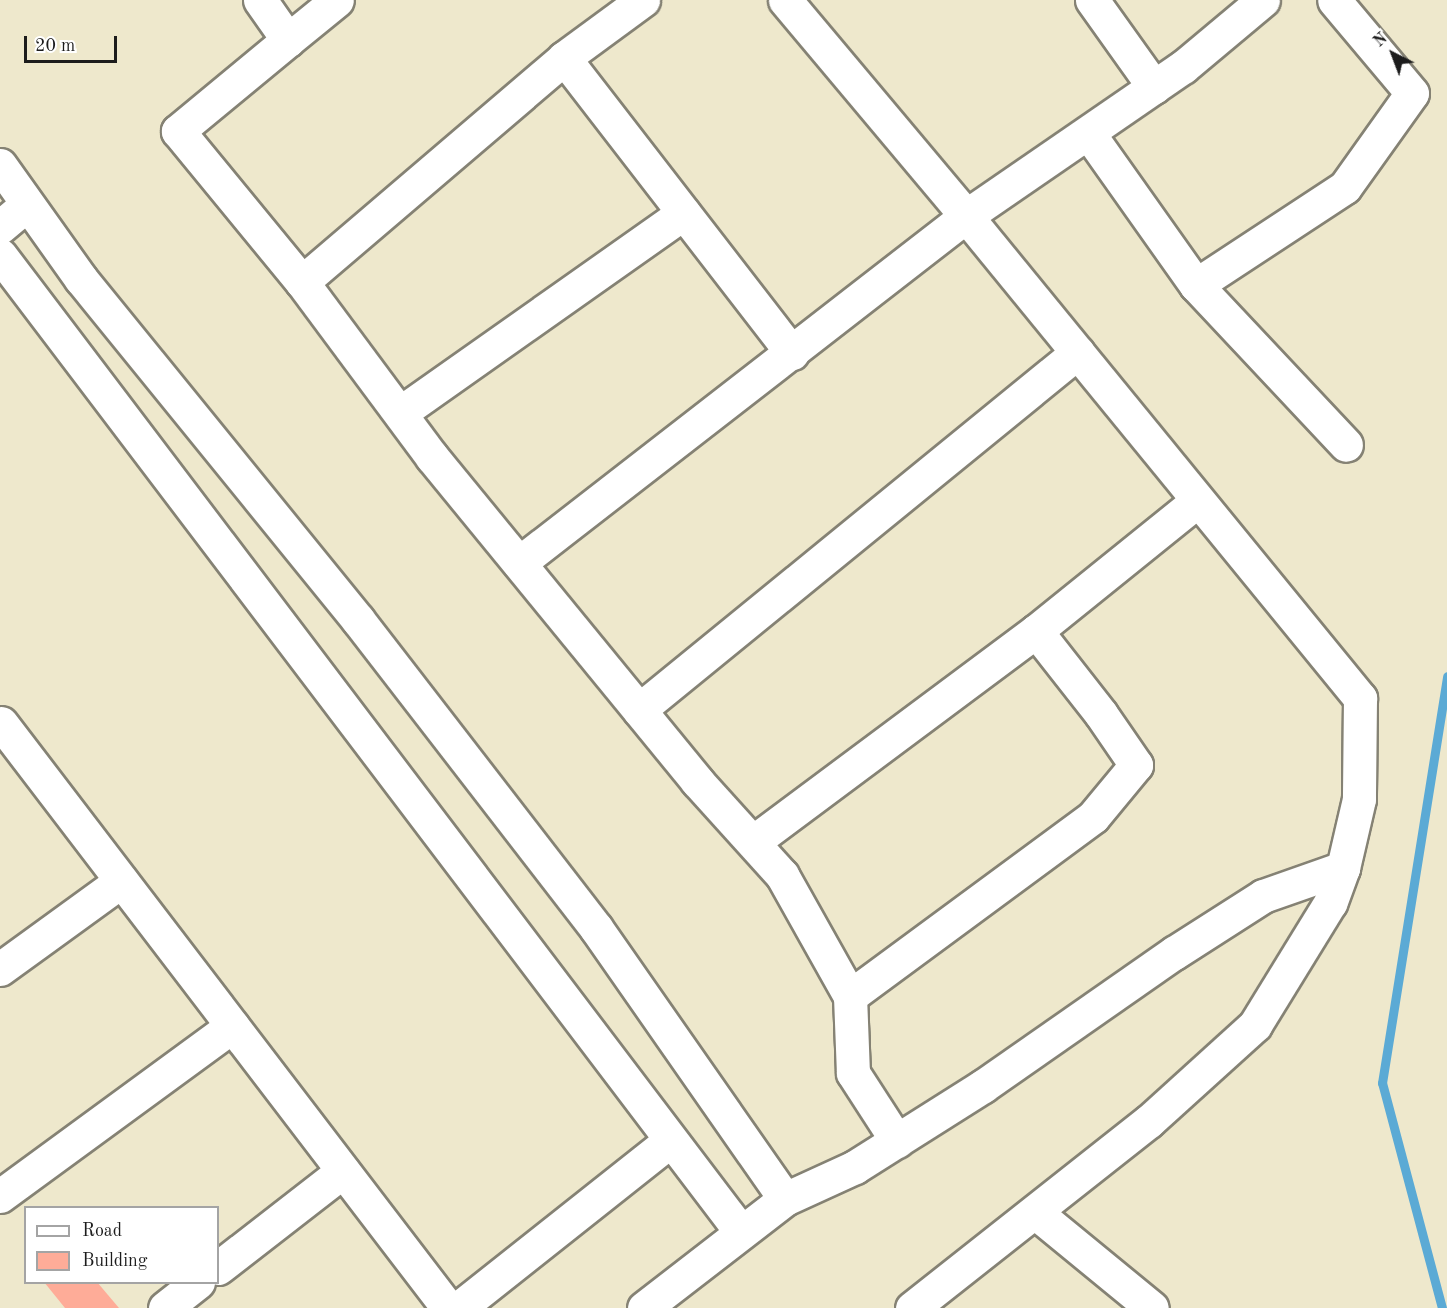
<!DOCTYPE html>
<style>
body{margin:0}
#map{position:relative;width:1447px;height:1308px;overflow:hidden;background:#eee8cc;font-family:"Old Standard TT",serif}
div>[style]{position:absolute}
.stream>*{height:9px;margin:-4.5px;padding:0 4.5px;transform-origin:4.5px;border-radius:4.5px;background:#5baad5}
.building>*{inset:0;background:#feac98}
.roads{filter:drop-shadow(2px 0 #858274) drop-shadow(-2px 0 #858274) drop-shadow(0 2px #858274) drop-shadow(0 -2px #858274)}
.minor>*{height:33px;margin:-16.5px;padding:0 16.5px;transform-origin:16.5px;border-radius:16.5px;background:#fff}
span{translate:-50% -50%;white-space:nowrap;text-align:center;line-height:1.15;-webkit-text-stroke:4.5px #fff;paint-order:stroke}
.legend{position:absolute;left:24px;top:1206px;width:195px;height:78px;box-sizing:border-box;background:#fff;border:2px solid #a4a4a4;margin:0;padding:8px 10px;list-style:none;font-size:18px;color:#1c1c1c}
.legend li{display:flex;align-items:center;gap:12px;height:30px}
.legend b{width:30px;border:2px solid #a4a4a4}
.north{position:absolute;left:1363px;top:24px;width:60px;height:60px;-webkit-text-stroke:4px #fff;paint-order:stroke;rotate:318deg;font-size:16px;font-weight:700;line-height:24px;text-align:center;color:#1c1c1c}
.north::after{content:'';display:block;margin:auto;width:21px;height:27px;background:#1c1c1c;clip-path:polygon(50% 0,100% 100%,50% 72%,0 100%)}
.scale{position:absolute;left:24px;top:36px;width:93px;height:27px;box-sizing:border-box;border:3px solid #1c1c1c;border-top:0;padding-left:8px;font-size:18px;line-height:21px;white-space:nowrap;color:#1c1c1c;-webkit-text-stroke:4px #fff;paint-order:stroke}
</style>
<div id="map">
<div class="stream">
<div style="left:1442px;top:1308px;width:233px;rotate:-104.9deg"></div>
<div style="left:1382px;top:1083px;width:412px;rotate:-80.9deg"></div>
</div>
<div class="building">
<div style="clip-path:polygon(44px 1282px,97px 1282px,119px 1308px,65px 1308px)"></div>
</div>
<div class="roads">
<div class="minor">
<div style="left:260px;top:0;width:49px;rotate:55deg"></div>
<div style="left:288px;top:40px;width:143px;rotate:140.4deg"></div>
<div style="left:178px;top:131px;width:195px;rotate:50.6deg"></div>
<div style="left:302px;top:282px;width:218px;rotate:53.4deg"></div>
<div style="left:432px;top:457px;width:419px;rotate:50.7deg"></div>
<div style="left:697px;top:781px;width:127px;rotate:47.9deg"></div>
<div style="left:782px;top:875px;width:139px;rotate:60.7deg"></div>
<div style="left:850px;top:996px;width:77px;rotate:87.8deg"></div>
<div style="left:853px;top:1073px;width:81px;rotate:57.1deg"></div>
<div style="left:785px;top:0;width:282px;rotate:50deg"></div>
<div style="left:966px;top:216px;width:623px;rotate:50.74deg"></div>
<div style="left:1360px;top:698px;width:101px;rotate:90.6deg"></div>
<div style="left:1359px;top:799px;width:71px;rotate:103.1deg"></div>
<div style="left:1343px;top:868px;width:37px;rotate:110deg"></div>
<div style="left:1330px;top:903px;width:143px;rotate:121.6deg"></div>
<div style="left:1255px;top:1025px;width:143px;rotate:137.8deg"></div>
<div style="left:1149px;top:1121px;width:302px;rotate:141.7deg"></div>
<div style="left:1092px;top:0;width:107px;rotate:54.5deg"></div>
<div style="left:288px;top:40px;width:63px;rotate:-39.2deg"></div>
<div style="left:564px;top:58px;width:98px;rotate:-36.3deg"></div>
<div style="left:1089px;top:134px;width:185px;rotate:54.7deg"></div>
<div style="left:1196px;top:285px;width:219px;rotate:46.8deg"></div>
<div style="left:0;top:165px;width:140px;rotate:54.6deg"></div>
<div style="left:81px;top:279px;width:439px;rotate:50.9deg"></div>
<div style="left:358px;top:620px;width:389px;rotate:52.3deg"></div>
<div style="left:596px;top:928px;width:330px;rotate:55.1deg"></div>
<div style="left:0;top:227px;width:35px;rotate:-40deg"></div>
<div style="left:0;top:255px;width:1226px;rotate:52.82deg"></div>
<div style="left:302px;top:282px;width:345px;rotate:-40.5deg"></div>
<div style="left:564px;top:58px;width:373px;rotate:52.3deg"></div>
<div style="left:1196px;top:285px;width:178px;rotate:-33.3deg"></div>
<div style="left:1345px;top:187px;width:115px;rotate:-54.5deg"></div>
<div style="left:1412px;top:93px;width:121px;rotate:-130deg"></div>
<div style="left:400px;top:413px;width:347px;rotate:-35.2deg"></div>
<div style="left:519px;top:563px;width:566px;rotate:-37.82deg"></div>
<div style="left:966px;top:216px;width:263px;rotate:-34.5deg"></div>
<div style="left:1183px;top:67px;width:104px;rotate:-39.9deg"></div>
<div style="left:1036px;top:631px;width:207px;rotate:-38.9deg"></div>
<div style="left:639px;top:710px;width:566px;rotate:-39.2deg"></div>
<div style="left:1px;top:723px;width:736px;rotate:52.62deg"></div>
<div style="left:753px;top:842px;width:353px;rotate:-36.7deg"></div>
<div style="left:1036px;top:631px;width:105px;rotate:51.9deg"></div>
<div style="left:1101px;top:714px;width:62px;rotate:55.5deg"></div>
<div style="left:1136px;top:765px;width:67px;rotate:129.6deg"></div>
<div style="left:1093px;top:817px;width:302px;rotate:143.6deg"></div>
<div style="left:0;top:969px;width:150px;rotate:-36deg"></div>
<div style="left:0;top:1196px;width:288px;rotate:-36.2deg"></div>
<div style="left:1035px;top:1212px;width:151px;rotate:39.4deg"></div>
<div style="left:218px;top:1268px;width:158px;rotate:-37.8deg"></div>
<div style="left:165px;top:1308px;width:42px;rotate:-38.2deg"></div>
<div style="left:459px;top:1308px;width:270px;rotate:-38.4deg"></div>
<div style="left:644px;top:1308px;width:178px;rotate:-37.7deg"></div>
<div style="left:785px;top:1199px;width:77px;rotate:-24.6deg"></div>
<div style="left:855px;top:1167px;width:151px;rotate:-32.3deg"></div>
<div style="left:983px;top:1086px;width:233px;rotate:-34.9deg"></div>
<div style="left:1174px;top:953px;width:106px;rotate:-32.6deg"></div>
<div style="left:1263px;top:896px;width:85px;rotate:-19.3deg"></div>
</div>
</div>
<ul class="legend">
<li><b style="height:8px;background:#fff"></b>Road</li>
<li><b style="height:16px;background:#feac98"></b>Building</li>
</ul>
<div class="north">N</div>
<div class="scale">20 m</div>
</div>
